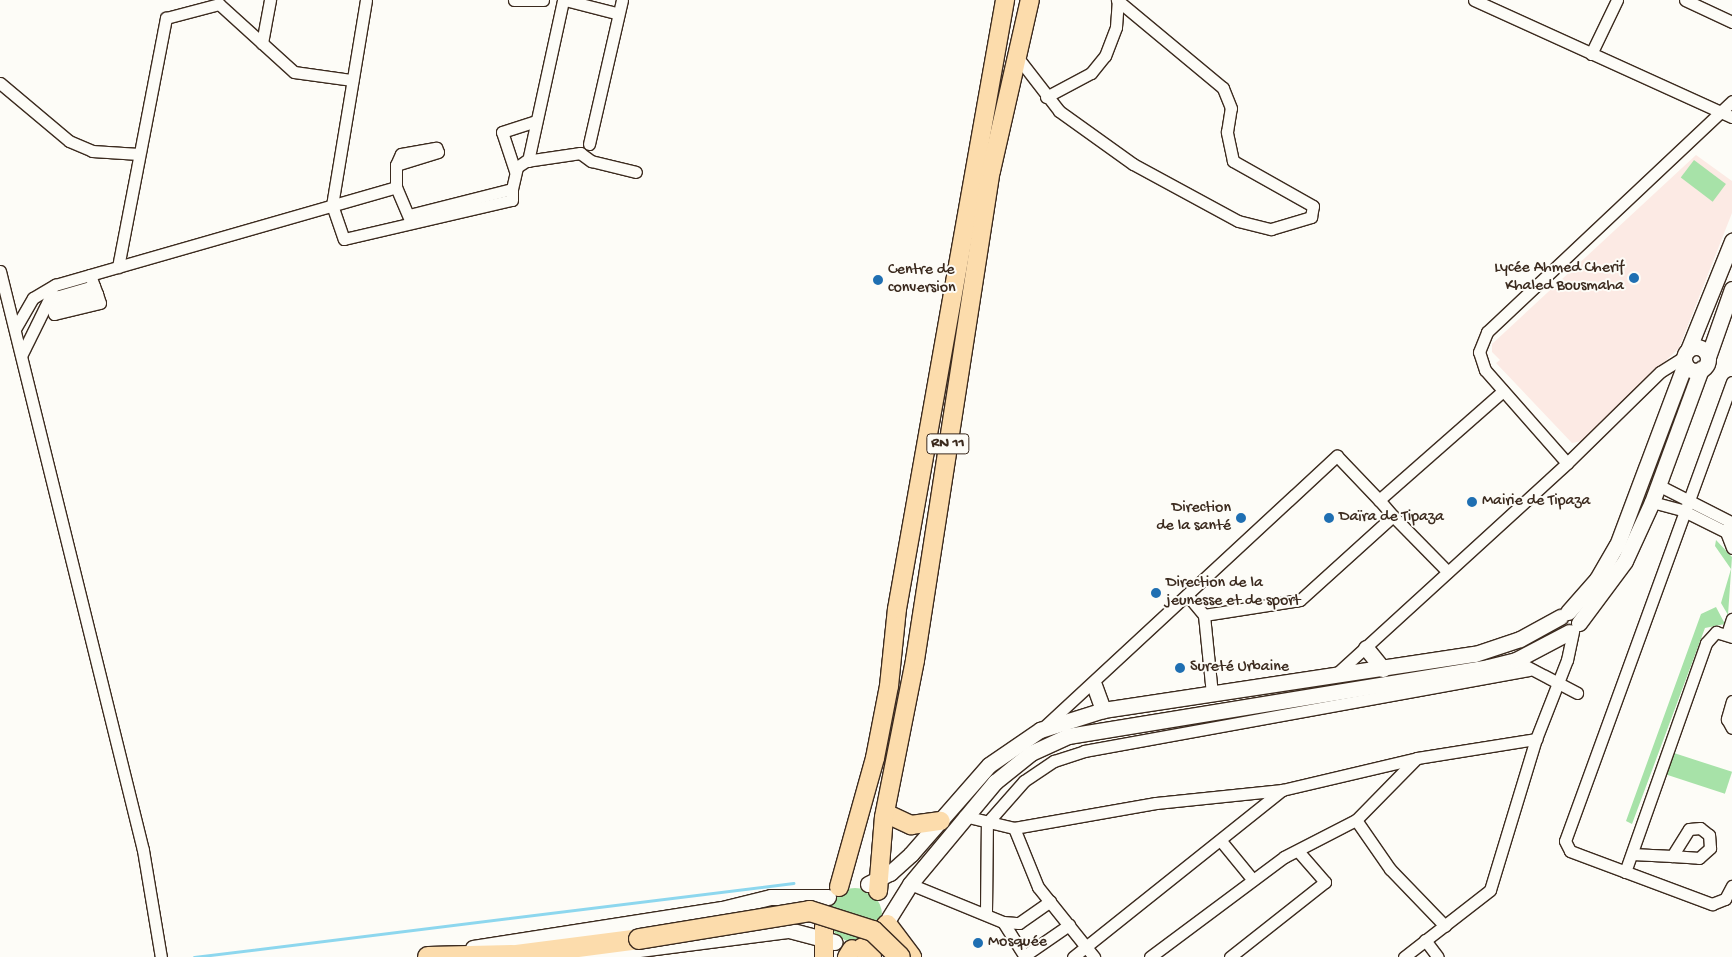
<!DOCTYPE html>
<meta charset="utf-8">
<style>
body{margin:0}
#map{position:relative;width:1732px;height:957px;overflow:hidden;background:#fdfcf7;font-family:"Gochi Hand",sans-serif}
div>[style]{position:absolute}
.built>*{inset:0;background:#fceae4}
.green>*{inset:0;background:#a7e2a8;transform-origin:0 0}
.round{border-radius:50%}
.stream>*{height:3px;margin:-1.5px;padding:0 1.5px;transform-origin:1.5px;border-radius:1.5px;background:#8dd7ee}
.roads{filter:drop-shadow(1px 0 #3b2a1e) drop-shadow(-1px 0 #3b2a1e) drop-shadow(0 1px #3b2a1e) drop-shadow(0 -1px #3b2a1e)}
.minor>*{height:11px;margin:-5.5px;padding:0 5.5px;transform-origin:5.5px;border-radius:5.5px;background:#fdfcf7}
.secondary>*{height:15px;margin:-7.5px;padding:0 7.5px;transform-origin:7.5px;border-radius:7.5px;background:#fdfcf7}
.secondary>.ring{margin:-7.5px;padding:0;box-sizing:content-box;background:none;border:15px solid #fdfcf7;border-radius:50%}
.primary>*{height:18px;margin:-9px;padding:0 9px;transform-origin:9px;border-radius:9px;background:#fcdcac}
.trunk>*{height:18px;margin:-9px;padding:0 9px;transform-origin:9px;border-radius:9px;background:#fcdcac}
.motorway>*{height:20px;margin:-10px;padding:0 10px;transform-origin:10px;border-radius:10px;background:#fcdcac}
.bridges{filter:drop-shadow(1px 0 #3b2a1e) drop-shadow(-1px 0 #3b2a1e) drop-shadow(0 1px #3b2a1e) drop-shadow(0 -1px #3b2a1e)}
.motorway-bridge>*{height:20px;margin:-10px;padding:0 10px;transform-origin:10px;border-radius:10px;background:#fcdcac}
.dots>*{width:14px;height:14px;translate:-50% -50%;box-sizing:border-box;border:2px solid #fdfcf7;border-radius:50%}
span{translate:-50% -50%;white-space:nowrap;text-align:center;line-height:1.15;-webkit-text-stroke:4px #fdfcf7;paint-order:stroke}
.shield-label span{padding:1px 4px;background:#fdfcf7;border:1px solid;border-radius:4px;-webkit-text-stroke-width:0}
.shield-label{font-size:15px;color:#3b2a1e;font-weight:700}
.poi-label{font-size:16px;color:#3b2a1e}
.right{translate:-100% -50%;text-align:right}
.left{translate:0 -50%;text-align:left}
</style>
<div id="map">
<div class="built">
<div style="clip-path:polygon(1696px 155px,1732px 181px,1732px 213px,1679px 348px,1582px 441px,1572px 443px,1496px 363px,1500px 360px,1492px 352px,1492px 344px)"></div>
</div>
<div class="green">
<div style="left:1694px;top:160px;width:40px;height:22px;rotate:37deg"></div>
<div style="clip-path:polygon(1716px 540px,1732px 557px,1728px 615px,1721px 603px,1731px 569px,1715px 546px)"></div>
<div style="clip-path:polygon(1716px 607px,1725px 624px,1705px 628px,1632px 824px,1626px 821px,1701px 614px)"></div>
<div style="left:1674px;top:753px;width:61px;height:23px;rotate:18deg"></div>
<div class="round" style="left:828px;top:888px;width:54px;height:54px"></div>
</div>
<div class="stream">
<div style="left:194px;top:957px;width:604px;rotate:-7.04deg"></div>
</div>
<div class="roads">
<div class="minor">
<div style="left:366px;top:0;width:208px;rotate:99.4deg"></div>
<div style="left:332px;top:205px;width:36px;rotate:71deg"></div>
<div style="left:344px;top:239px;width:172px;rotate:-13.1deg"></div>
<div style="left:512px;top:200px;width:11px;rotate:-90deg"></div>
<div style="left:514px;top:0;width:29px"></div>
<div style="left:565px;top:0;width:53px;rotate:14.3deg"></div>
<div style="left:1474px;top:0;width:283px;rotate:24.4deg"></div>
<div style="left:1685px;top:0;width:52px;rotate:25.1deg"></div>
<div style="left:262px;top:43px;width:44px;rotate:-79.5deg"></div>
<div style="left:1015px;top:54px;width:72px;rotate:52.3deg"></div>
<div style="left:1059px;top:111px;width:91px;rotate:35.6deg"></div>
<div style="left:1133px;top:164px;width:119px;rotate:28.5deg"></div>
<div style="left:1238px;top:221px;width:34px;rotate:14deg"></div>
<div style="left:1271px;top:229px;width:42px;rotate:-16.7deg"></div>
<div style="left:1311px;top:217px;width:11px;rotate:-80deg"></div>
<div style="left:1313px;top:206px;width:92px;rotate:-150.6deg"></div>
<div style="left:1233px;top:161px;width:30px;rotate:-102deg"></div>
<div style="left:1227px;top:132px;width:24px;rotate:-81deg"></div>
<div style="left:1231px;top:108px;width:22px;rotate:-112deg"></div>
<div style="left:1223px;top:88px;width:138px;rotate:-140.3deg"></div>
<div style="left:1591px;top:54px;width:60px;rotate:-64.3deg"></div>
<div style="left:0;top:83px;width:90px;rotate:40deg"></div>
<div style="left:69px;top:141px;width:25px;rotate:23deg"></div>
<div style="left:92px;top:151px;width:47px;rotate:3.7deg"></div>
<div style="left:1046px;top:97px;width:51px;rotate:-28.1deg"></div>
<div style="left:1091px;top:73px;width:22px;rotate:-51deg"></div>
<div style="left:1105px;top:56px;width:31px;rotate:-69deg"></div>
<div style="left:1116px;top:27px;width:27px;rotate:-86deg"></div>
<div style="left:589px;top:144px;width:148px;rotate:-77.1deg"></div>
<div style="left:528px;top:161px;width:165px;rotate:-77.7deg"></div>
<div style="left:515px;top:171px;width:41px;rotate:-108.4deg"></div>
<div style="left:502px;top:132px;width:35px;rotate:-18deg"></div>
<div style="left:396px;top:187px;width:22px;rotate:-90deg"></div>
<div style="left:396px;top:165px;width:12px;rotate:-66deg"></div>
<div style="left:401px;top:154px;width:36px;rotate:-10deg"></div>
<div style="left:436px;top:148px;width:4px;rotate:63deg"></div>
<div style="left:438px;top:152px;width:44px;rotate:162.8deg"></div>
<div style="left:409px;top:215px;width:106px;rotate:-14.2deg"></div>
<div style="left:512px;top:189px;width:23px;rotate:-77deg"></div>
<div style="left:517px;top:167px;width:11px;rotate:-34deg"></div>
<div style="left:526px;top:161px;width:55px;rotate:-8.4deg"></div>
<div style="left:580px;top:153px;width:14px;rotate:36deg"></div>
<div style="left:591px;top:161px;width:46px;rotate:13.7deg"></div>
<div style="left:118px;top:267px;width:254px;rotate:-79.1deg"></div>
<div style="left:166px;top:18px;width:55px;rotate:-14.8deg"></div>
<div style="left:219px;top:4px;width:101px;rotate:42.2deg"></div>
<div style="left:294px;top:72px;width:59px;rotate:7.9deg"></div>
<div style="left:0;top:271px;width:596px;rotate:76.13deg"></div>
<div style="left:143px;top:850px;width:109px;rotate:80.5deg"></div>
<div style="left:90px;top:275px;width:12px;rotate:70deg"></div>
<div style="left:94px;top:286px;width:9px;rotate:69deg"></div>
<div style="left:97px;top:294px;width:9px;rotate:72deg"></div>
<div style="left:100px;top:303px;width:47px;rotate:166.6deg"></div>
<div style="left:54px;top:314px;width:9px;rotate:-103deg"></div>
<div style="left:52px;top:305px;width:11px;rotate:-52deg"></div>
<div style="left:59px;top:296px;width:36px;rotate:-16deg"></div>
<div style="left:45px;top:308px;width:54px;rotate:-15.1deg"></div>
<div style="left:15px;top:329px;width:36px;rotate:-60deg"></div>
<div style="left:33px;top:298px;width:26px;rotate:-31deg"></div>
<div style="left:55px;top:285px;width:355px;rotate:-16deg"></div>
<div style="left:396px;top:187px;width:36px;rotate:67deg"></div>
<div style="left:22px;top:354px;width:68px;rotate:-63.8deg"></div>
<div style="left:1684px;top:357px;width:28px;rotate:148deg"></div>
<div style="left:1660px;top:372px;width:130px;rotate:135.6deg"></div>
<div style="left:1567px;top:463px;width:124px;rotate:-131.4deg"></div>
<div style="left:1485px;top:370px;width:19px;rotate:-108deg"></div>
<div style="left:1479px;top:352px;width:22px;rotate:-68deg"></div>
<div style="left:1487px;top:332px;width:337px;rotate:-43.3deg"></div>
<div style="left:1732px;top:382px;width:488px;rotate:110deg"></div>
<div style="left:1565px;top:841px;width:11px;rotate:63deg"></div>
<div style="left:1570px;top:851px;width:152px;rotate:20.5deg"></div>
<div style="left:1712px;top:904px;width:14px;rotate:-21deg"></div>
<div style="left:1725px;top:899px;width:15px;rotate:-62deg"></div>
<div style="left:1658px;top:485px;width:82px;rotate:26.9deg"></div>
<div style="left:1652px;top:502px;width:31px;rotate:15deg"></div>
<div style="left:1682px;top:510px;width:49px;rotate:26.6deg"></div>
<div style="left:1393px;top:516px;width:78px;rotate:45.5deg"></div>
<div style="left:1728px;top:527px;width:5px;rotate:112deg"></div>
<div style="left:1726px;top:532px;width:17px;rotate:69deg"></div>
<div style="left:1188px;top:596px;width:25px;rotate:50deg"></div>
<div style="left:1727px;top:634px;width:16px;rotate:-72deg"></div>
<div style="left:1524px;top:665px;width:60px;rotate:27.8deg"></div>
<div style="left:1334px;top:676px;width:316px;rotate:-42.4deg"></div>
<div style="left:1212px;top:694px;width:79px;rotate:-95.8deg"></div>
<div style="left:1204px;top:615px;width:97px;rotate:-8.9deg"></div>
<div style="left:1300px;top:600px;width:125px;rotate:-42.1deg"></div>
<div style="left:1393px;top:516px;width:21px;rotate:-131deg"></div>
<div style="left:1732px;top:701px;width:19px;rotate:106deg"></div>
<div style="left:1727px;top:719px;width:10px;rotate:61deg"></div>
<div style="left:1045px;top:726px;width:398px;rotate:-42.8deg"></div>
<div style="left:1337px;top:456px;width:61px;rotate:46.3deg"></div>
<div style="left:1379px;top:500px;width:165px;rotate:-41.3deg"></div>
<div style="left:964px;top:816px;width:51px;rotate:13.5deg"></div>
<div style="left:1014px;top:828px;width:144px;rotate:-10deg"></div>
<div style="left:1156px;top:803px;width:127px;rotate:-5.9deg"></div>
<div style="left:1282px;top:790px;width:139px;rotate:-13.3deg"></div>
<div style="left:1417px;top:758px;width:121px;rotate:-9.1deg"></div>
<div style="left:1356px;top:820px;width:60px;rotate:55.2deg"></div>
<div style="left:1390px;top:869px;width:79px;rotate:46deg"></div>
<div style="left:1014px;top:828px;width:64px;rotate:67.9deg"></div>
<div style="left:1038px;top:887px;width:90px;rotate:51.3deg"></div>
<div style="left:1221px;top:841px;width:50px;rotate:50.6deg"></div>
<div style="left:1632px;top:854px;width:40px;rotate:2.9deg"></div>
<div style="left:1672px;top:856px;width:27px;rotate:4deg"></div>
<div style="left:1699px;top:858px;width:15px;rotate:-42deg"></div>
<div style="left:1710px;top:848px;width:13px;rotate:-94deg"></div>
<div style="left:1709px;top:835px;width:11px;rotate:-142deg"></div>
<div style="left:1700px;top:828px;width:11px;rotate:175deg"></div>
<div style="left:1689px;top:829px;width:32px;rotate:122deg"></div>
<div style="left:1625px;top:872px;width:243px;rotate:-70.5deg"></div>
<div style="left:1706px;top:643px;width:15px;rotate:-48deg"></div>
<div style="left:1716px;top:632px;width:17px;rotate:17deg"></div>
<div style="left:910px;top:884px;width:100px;rotate:22.2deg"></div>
<div style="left:1003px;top:922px;width:41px;rotate:57.8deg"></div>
<div style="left:986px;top:912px;width:89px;rotate:-89.4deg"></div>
<div style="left:987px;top:823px;width:56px;rotate:-48.6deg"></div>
<div style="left:1024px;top:781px;width:36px;rotate:-34deg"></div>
<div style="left:1054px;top:761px;width:32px;rotate:-18deg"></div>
<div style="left:1084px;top:751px;width:452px;rotate:-10.3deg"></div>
<div style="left:1003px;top:922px;width:16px;rotate:4deg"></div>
<div style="left:1019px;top:923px;width:38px;rotate:-35deg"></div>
<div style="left:1425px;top:940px;width:21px;rotate:53deg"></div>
<div style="left:1024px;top:956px;width:55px;rotate:-34.6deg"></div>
<div style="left:1073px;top:957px;width:268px;rotate:-38.6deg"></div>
<div style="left:1150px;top:957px;width:167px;rotate:-36.7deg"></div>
<div style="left:1284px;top:857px;width:81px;rotate:-27.2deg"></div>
<div style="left:1356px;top:820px;width:87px;rotate:-45.5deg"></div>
<div style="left:1230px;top:957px;width:121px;rotate:-38.3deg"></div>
<div style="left:1325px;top:882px;width:40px;rotate:-131deg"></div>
<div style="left:1404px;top:957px;width:109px;rotate:-37.9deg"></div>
<div style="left:1490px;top:890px;width:158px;rotate:-73.1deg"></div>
<div style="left:1536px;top:739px;width:85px;rotate:-68.6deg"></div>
<div style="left:1567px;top:660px;width:30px;rotate:-78deg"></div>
</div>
<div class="secondary">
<div class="ring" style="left:1684px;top:347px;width:9px;height:9px"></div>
<div style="left:1688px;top:350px;width:118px;rotate:-68deg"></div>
<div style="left:1708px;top:357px;width:72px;rotate:-70.6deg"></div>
<div style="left:1568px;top:612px;width:44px;rotate:-48.7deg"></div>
<div style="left:1597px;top:579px;width:39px;rotate:-60deg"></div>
<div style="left:1617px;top:545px;width:193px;rotate:-69.4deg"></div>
<div style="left:1579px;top:623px;width:77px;rotate:-53.4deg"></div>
<div style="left:1625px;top:561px;width:65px;rotate:-65.4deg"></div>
<div style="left:1652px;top:502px;width:142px;rotate:-69.8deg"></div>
<div style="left:1366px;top:648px;width:27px;rotate:51deg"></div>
<div style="left:1094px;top:685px;width:27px;rotate:70deg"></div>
<div style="left:868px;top:884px;width:25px;rotate:-27deg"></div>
<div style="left:890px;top:873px;width:28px;rotate:-42deg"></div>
<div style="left:911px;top:854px;width:118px;rotate:-48.8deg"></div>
<div style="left:989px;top:765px;width:62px;rotate:-34.5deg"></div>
<div style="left:1040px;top:730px;width:66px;rotate:-17.6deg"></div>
<div style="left:1103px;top:710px;width:376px;rotate:-8.6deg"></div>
<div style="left:1475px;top:654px;width:47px;rotate:-18.4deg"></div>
<div style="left:1520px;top:639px;width:46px;rotate:-28.8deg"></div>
<div style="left:889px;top:918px;width:40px;rotate:-58deg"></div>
<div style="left:910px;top:884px;width:133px;rotate:-50.2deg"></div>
<div style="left:995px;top:782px;width:46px;rotate:-38.9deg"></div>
<div style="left:1031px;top:753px;width:41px;rotate:-24.7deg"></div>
<div style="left:1068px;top:736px;width:426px;rotate:-9.3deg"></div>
<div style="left:1488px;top:667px;width:29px;rotate:-14deg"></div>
<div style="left:1516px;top:660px;width:60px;rotate:-27.8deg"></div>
<div style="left:473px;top:948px;width:252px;rotate:-8.9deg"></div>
<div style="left:722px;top:909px;width:50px;rotate:-13.8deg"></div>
<div style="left:771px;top:897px;width:57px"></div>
<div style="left:577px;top:957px;width:214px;rotate:-7.3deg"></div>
<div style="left:789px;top:930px;width:47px;rotate:14.9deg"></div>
</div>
<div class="primary">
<div style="left:824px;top:957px;width:30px;rotate:-90deg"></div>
<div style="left:847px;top:957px;width:9px;rotate:-58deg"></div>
</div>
<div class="trunk">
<div style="left:885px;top:813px;width:29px;rotate:25deg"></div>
<div style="left:911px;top:825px;width:30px;rotate:-8deg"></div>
<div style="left:839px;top:887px;width:134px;rotate:-74.4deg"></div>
<div style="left:875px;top:758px;width:73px;rotate:-79deg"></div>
<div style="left:889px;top:686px;width:77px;rotate:-84.1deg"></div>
<div style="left:897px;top:609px;width:619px;rotate:-79.94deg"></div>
<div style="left:878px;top:891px;width:74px;rotate:-85.4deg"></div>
<div style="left:884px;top:817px;width:160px;rotate:-78.8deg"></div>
<div style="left:915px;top:660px;width:495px;rotate:-81.2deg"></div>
<div style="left:991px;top:171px;width:175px;rotate:-77.2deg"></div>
</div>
<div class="motorway">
<div style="left:887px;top:925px;width:40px;rotate:53deg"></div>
<div style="left:863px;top:948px;width:12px;rotate:48deg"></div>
<div style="left:428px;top:957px;width:84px;rotate:-1.4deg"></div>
<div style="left:501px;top:957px;width:139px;rotate:-7.4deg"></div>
</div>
</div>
<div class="bridges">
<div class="motorway-bridge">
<div style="left:639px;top:939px;width:173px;rotate:-9.3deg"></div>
<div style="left:810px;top:911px;width:66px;rotate:17.6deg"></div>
<div style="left:873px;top:931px;width:37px;rotate:44deg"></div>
</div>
</div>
<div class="dots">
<div style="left:1634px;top:278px;background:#1f6fb2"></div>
<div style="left:878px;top:280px;background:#1f6fb2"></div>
<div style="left:1472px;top:502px;background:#1f6fb2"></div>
<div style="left:1241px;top:518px;background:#1f6fb2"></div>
<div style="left:1329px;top:518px;background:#1f6fb2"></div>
<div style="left:1156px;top:593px;background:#1f6fb2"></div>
<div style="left:1180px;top:668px;background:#1f6fb2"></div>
<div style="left:978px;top:943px;background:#1f6fb2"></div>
</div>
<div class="shield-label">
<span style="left:948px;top:444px">RN 11</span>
</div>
<div class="poi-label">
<span class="right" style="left:1624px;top:278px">Lycée Ahmed Cherif<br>Khaled Bousmaha</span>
<span class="left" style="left:888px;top:280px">Centre de<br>conversion</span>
<span class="left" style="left:1482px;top:502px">Mairie de Tipaza</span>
<span class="right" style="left:1231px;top:518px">Direction<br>de la santé</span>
<span class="left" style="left:1339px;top:518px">Daïra de Tipaza</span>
<span class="left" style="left:1166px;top:593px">Direction de la<br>jeunesse et de sport</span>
<span class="left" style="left:1190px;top:668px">Sureté Urbaine</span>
<span class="left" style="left:988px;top:943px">Mosquée</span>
</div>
</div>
